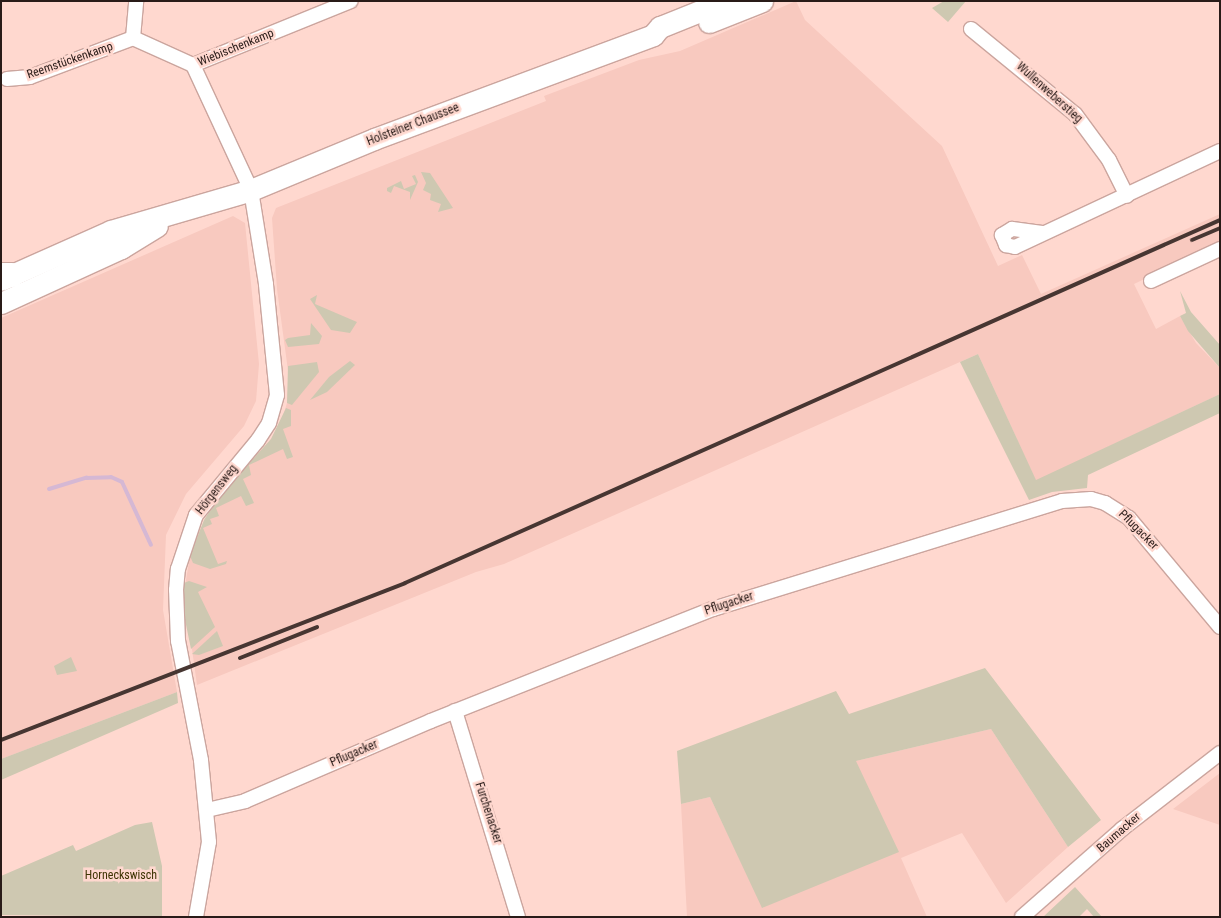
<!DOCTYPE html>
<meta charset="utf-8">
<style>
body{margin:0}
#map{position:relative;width:1221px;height:918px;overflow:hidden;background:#ffd8cf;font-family:"Roboto Condensed",sans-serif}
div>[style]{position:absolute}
.built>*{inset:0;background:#f8c9bf}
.green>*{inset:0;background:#cec8b1}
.stream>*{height:4px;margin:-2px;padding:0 2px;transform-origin:2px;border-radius:2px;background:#d5b8d4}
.roads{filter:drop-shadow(1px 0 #cba59e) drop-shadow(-1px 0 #cba59e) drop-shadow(0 1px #cba59e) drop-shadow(0 -1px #cba59e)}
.minor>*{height:14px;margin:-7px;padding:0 7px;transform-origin:7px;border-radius:7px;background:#fff}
.primary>*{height:21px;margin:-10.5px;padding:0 10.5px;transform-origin:10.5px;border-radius:10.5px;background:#fff}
.motorway>*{height:24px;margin:-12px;padding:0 12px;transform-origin:12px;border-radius:12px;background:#fff}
.rail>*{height:4px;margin:-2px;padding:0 2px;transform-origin:2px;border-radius:2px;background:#473632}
span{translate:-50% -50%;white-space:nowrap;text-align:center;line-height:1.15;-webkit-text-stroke:5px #ffd8cf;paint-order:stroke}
.street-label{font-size:12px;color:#291b18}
.park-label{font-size:12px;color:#3e3403}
.frame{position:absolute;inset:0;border:2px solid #291b18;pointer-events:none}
</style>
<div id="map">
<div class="built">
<div style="clip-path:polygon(796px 1px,805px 20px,942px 146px,998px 266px,1022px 255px,1041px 294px,1220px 214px,1220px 243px,1134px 284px,1156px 329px,1180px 316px,1196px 343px,1220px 368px,1220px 394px,1036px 481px,978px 354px,504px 564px,476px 572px,197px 685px,184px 592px,190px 556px,197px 535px,219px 498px,271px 439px,281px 423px,287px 403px,289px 378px,277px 289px,272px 218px,276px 208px,546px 101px,544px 96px,639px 60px,680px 51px)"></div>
<div style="clip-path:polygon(233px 216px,245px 223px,259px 364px,256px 401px,244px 426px,186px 494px,166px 535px,163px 610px,177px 692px,1px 759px,1px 318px)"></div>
<div style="clip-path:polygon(991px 729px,1068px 847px,1006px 903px,962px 833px,901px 858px,927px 917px,687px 917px,681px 804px,710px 797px,763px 908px,856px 761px)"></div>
<div style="clip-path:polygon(1220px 773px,1220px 825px,1173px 809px)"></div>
</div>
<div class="green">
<div style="clip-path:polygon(944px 1px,966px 1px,948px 22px,932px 8px)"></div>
<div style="clip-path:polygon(421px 172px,430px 173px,453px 208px,438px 212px,441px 204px,430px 200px,431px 194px,423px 190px,426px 183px)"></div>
<div style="clip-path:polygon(415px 175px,418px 182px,410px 200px,410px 192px,394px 186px,391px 193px,387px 191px,387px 188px,401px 181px,404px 189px,416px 184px,412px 176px)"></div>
<div style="clip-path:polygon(1180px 291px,1191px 312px,1220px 345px,1220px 368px,1188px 331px,1180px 316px,1186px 313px)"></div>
<div style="clip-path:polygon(317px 295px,315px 304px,357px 322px,350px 333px,331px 330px,310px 299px)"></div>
<div style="clip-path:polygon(311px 323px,322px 336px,319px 344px,288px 347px,285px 340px,288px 338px,310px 335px)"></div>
<div style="clip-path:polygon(978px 354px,1036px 480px,1220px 394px,1220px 413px,1088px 475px,1087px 488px,1052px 492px,1029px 500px,960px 362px)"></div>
<div style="clip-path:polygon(350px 361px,355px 365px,327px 392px,310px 400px,329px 377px)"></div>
<div style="clip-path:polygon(317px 362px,319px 372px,292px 405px,287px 403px,288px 366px)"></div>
<div style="clip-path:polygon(286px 408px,291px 410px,291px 426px,283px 429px,293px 457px,287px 459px,283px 449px,249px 465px,251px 475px,243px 479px,254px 503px,246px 506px,241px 496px,216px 508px,219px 516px,210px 519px,212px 524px,203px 528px,218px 564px,227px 561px,226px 564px,210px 569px,193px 563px,190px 556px,204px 520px,218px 498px,271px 439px)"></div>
<div style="clip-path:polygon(189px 581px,207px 587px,198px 592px,215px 627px,191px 649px,184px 615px,184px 583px)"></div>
<div style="clip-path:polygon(217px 631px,223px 646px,199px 655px,192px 654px)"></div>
<div style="clip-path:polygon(71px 657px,77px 671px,57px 675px,54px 666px)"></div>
<div style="clip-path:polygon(985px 668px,1101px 820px,1068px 847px,991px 729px,856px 761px,899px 852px,762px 908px,710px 797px,681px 804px,677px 751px,836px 691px,849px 714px)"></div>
<div style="clip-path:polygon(177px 692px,178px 703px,1px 780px,1px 759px)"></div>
<div style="clip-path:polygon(152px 822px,162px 866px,162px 917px,1px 915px,1px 876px,73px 845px,76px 851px,135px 825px)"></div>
<div style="clip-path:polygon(1075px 887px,1102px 917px,1094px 917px,1087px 909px,1079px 917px,1043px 917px)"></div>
</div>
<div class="stream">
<div style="left:49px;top:489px;width:39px;rotate:-17deg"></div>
<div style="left:86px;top:478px;width:25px;rotate:-2deg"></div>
<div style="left:111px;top:477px;width:12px;rotate:24deg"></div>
<div style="left:122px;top:482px;width:69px;rotate:65.3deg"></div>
</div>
<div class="roads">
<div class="minor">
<div style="left:971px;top:29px;width:134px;rotate:39.3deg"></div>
<div style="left:1075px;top:114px;width:57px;rotate:53.5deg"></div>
<div style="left:1109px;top:160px;width:40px;rotate:63.4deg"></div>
<div style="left:133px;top:38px;width:37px;rotate:-85deg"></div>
<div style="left:7px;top:79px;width:23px;rotate:-5deg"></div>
<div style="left:30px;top:77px;width:110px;rotate:-20.7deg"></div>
<div style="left:133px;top:38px;width:66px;rotate:24.2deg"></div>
<div style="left:1042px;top:233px;width:30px;rotate:-172deg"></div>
<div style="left:1012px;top:229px;width:12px;rotate:149deg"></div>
<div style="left:1002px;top:235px;width:11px;rotate:68deg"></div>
<div style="left:1006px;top:245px;width:9px;rotate:13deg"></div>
<div style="left:1015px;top:247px;width:226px;rotate:-25.1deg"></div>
<div style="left:1151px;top:281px;width:76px;rotate:-24.9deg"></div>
<div style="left:455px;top:711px;width:215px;rotate:73deg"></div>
<div style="left:207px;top:810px;width:39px;rotate:-13deg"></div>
<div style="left:245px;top:801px;width:202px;rotate:-23.3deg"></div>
<div style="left:431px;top:721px;width:303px;rotate:-21.7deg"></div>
<div style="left:713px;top:609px;width:365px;rotate:-17.2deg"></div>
<div style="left:1062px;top:501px;width:29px;rotate:-4deg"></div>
<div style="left:1091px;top:499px;width:15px;rotate:16deg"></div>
<div style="left:1105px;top:503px;width:28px;rotate:32deg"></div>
<div style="left:1129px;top:518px;width:142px;rotate:50.1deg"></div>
<div style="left:196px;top:917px;width:76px;rotate:-80.2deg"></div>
<div style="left:209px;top:842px;width:82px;rotate:-95.6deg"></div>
<div style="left:201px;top:760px;width:121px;rotate:-100.9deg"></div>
<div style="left:178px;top:641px;width:51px;rotate:-92.2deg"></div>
<div style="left:176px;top:590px;width:21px;rotate:-85deg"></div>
<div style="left:178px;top:569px;width:57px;rotate:-71.6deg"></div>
<div style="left:196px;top:515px;width:97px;rotate:-50.4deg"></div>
<div style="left:258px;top:440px;width:20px;rotate:-57deg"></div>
<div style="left:269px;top:423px;width:29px;rotate:-74deg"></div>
<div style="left:277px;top:395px;width:112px;rotate:-95.7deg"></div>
<div style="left:266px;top:284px;width:95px;rotate:-99.1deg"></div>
<div style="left:251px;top:190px;width:138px;rotate:-114.9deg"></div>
<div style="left:193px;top:65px;width:170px;rotate:-22.1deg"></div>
<div style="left:1022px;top:917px;width:133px;rotate:-41.3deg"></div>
<div style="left:1122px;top:829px;width:124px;rotate:-37.8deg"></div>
</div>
<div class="primary">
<div style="left:709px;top:22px;width:57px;rotate:-21.6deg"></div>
<div style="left:1px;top:280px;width:120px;rotate:-24deg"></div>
<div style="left:111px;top:231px;width:146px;rotate:-16.3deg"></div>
<div style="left:251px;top:190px;width:133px;rotate:-22.5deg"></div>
<div style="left:374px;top:139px;width:298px;rotate:-20.4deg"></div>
<div style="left:653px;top:35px;width:11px;rotate:-49deg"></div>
<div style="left:660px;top:27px;width:70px;rotate:-21.8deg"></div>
<div style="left:1px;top:303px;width:132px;rotate:-24.6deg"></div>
<div style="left:121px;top:248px;width:42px;rotate:-31.4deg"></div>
</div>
<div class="motorway">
<div style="left:1px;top:275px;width:11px"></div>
</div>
</div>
<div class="rail">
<div style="left:1192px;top:240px;width:30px;rotate:-23deg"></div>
<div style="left:240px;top:658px;width:83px;rotate:-21.9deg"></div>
<div style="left:1px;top:740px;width:433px;rotate:-21.2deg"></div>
<div style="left:405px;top:583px;width:892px;rotate:-24.01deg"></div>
</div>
<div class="street-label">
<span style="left:236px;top:48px;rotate:-22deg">Wiebischenkamp</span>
<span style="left:70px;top:61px;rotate:-19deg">Reemstückenkamp</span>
<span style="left:1049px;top:93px;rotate:42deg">Wullenweberstieg</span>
<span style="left:413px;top:125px;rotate:-21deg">Holsteiner Chaussee</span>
<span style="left:217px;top:490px;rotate:-52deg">Hörgensweg</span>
<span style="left:1138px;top:530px;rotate:45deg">Pflugacker</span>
<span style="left:729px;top:604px;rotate:-18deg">Pflugacker</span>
<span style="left:354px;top:754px;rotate:-23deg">Pflugacker</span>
<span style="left:488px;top:813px;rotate:72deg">Furchenacker</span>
<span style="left:1119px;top:833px;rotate:-41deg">Baumacker</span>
</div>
<div class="park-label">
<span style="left:121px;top:876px">Horneckswisch</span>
</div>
<div class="frame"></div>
</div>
